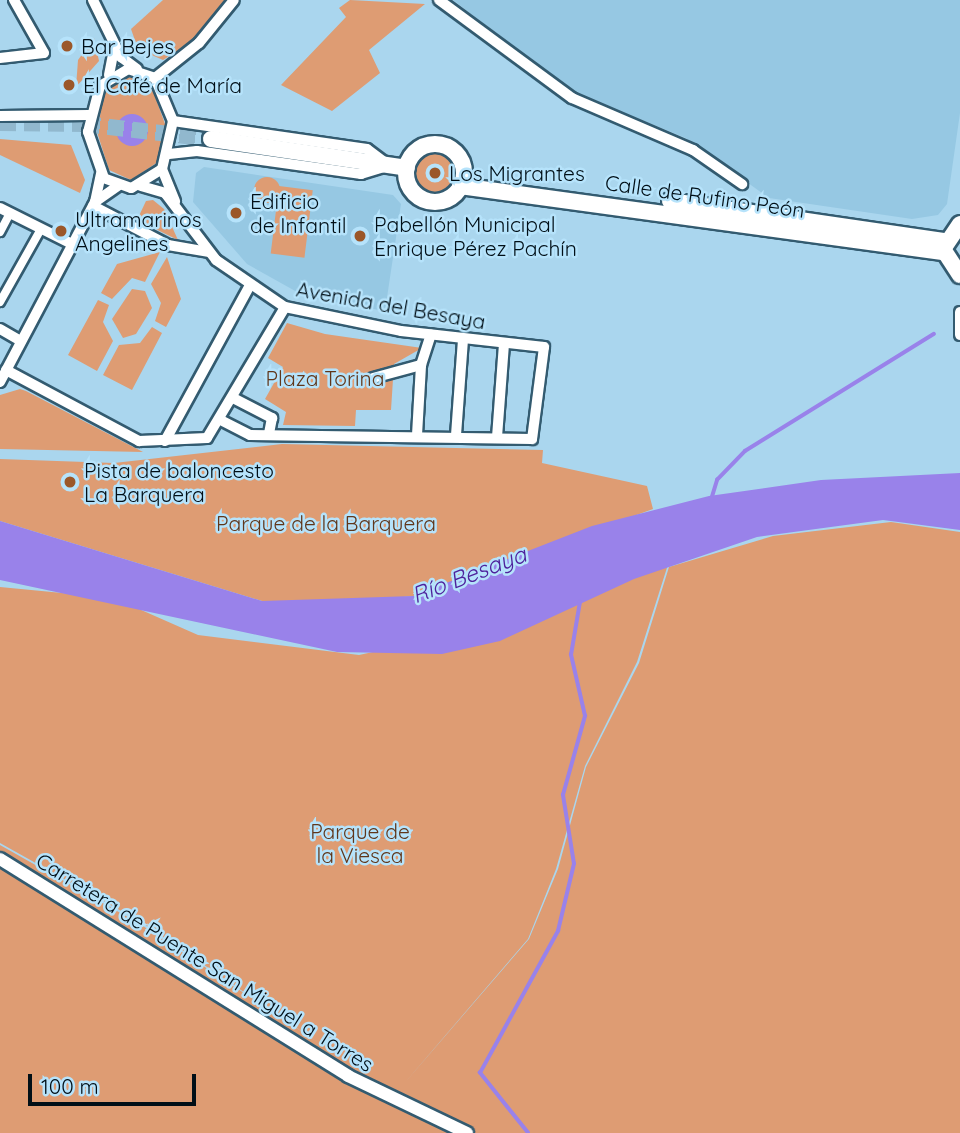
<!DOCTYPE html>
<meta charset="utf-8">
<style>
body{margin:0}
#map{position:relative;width:960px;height:1133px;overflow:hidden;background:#aad6ee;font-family:Quicksand,sans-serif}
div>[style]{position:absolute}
.built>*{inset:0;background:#96c8e3}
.green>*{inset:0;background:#de9c73;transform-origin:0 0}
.round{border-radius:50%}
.water>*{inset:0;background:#9982ea}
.stream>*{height:3.5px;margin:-1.75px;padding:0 1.75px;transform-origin:1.75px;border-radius:1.75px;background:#9982ea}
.primary-tunnel>*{height:16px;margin-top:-8px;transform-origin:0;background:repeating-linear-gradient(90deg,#91b8ce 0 16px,transparent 0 24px)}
.roads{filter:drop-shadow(2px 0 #335b70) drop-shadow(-2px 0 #335b70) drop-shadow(0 2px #335b70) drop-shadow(0 -2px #335b70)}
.pedestrian>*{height:8px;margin:-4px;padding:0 4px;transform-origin:4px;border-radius:4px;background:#fff}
.minor>*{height:10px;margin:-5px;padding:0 5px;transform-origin:5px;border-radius:5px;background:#fff}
.tertiary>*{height:12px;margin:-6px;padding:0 6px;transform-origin:6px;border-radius:6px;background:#fff}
.primary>*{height:16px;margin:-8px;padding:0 8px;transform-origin:8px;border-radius:8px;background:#fff}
.primary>.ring{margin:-8px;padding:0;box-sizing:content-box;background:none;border:16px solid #fff;border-radius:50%}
.dots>*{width:19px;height:19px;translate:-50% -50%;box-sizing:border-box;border:4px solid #b6e3fb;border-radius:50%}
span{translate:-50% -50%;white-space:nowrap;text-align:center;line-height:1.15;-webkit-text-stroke:5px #b6e3fb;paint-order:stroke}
.poi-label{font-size:21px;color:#010f17}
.left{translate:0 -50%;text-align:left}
.street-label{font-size:21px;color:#010f17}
.park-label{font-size:21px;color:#60361a}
.water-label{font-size:23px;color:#4e219c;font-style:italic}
.scale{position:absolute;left:28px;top:1074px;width:168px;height:32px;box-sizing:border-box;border:4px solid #010f17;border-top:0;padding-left:9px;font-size:21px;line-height:24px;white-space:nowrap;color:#010f17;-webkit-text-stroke:5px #b6e3fb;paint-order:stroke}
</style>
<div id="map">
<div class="built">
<div style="clip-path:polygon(453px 0,960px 0,960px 113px,947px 204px,938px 215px,912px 219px,769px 198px,686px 138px,573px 92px)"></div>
<div style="clip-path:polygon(204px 167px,393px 195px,401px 204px,385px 311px,306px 297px,247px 264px,193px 202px,196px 173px)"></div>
</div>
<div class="green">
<div style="clip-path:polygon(163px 0,225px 0,190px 43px,163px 60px,138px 49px,131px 29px)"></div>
<div style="clip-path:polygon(350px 0,425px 4px,369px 50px,380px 73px,332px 111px,281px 85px,346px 17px,339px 8px)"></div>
<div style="clip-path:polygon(94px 38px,99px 61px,76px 87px,78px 60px)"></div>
<div style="clip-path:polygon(126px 76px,151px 85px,165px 124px,158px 162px,131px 180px,109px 170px,97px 132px,104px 94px)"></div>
<div style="clip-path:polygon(0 139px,71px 145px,85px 180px,80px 193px,0 155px)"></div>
<div class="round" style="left:414px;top:152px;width:40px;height:40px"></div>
<div class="round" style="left:254px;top:177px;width:26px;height:26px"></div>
<div style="left:279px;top:186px;width:34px;height:68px;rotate:7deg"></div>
<div style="clip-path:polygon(153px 200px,164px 209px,178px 240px,137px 220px,146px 201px)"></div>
<div style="clip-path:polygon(160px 252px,145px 282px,132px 278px,112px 299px,101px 293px,117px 264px)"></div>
<div style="clip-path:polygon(167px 257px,181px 299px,166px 327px,155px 321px,161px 303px,151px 284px)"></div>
<div style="clip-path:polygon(132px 289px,145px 291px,152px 308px,136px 334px,123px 338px,112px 319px)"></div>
<div style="clip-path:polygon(98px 300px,109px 305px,103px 322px,113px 341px,97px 371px,68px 355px)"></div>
<div style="clip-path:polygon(287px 323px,325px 334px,422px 348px,394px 364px,391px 410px,356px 410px,355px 426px,283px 425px,286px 412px,265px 399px,283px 367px,268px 358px)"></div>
<div style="clip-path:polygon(152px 327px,162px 333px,132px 390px,103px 375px,119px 345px,140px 343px)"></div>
<div style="clip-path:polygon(20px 389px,26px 391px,143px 452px,0 449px,0 395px)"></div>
<div style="clip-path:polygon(282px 444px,543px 450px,542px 463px,647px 486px,653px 509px,413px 596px,354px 602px,262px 601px,0 521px,0 459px,114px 463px)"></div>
<div style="clip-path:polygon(891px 522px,960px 532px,960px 1133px,0 1133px,0 845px,140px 924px,319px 1043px,141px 922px,0 843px,0 587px,114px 598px,198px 635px,359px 655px,419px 642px,672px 552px,637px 662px,585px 766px,556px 869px,528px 939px,402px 1086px,529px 939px,558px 869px,586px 767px,639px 663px,669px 567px,773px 536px)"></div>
</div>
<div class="water">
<div class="round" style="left:116px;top:114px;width:32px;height:32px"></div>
<div style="clip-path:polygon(960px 473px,960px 530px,883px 520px,757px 537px,634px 579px,500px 641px,442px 654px,337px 652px,0 580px,0 521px,262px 601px,413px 596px,592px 526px,709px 496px,821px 480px)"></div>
</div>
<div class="stream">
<div style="left:711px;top:500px;width:21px;rotate:-73deg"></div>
<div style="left:717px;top:480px;width:40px;rotate:-46deg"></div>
<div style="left:745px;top:451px;width:222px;rotate:-31.8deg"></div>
<div style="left:528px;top:1133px;width:77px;rotate:-128.7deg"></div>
<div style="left:480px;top:1073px;width:162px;rotate:-61.2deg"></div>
<div style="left:558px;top:931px;width:69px;rotate:-76.6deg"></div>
<div style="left:574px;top:864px;width:70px;rotate:-99.1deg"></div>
<div style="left:563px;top:795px;width:82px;rotate:-74.4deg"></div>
<div style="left:585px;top:716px;width:63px;rotate:-102.9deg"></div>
<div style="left:571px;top:655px;width:54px;rotate:-80.4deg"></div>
</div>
<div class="primary-tunnel">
<div style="left:0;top:123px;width:84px;rotate:0.7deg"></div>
<div style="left:84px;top:124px;width:128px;rotate:6.7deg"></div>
</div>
<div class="roads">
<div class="pedestrian">
<div style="left:0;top:232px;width:21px;rotate:-62deg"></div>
<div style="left:0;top:302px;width:84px;rotate:-60.7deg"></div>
</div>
<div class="minor">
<div style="left:93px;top:0;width:64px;rotate:63.8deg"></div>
<div style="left:121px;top:57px;width:20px;rotate:37deg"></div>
<div style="left:439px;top:0;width:165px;rotate:36.4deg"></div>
<div style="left:572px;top:98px;width:132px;rotate:23.3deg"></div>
<div style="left:693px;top:150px;width:60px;rotate:34.8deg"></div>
<div style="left:0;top:58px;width:44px;rotate:-6.5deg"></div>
<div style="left:44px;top:53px;width:61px;rotate:-119.5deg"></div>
<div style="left:128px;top:69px;width:28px;rotate:18deg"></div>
<div style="left:155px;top:78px;width:47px;rotate:67.3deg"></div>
<div style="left:173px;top:121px;width:49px;rotate:102.9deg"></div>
<div style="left:162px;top:169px;width:36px;rotate:148deg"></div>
<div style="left:131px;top:188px;width:29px;rotate:-160deg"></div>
<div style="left:104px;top:178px;width:49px;rotate:-109.2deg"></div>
<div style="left:88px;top:132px;width:48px;rotate:-75.4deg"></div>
<div style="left:100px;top:86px;width:33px;rotate:-31deg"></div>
<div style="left:109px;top:75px;width:31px;rotate:-79deg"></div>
<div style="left:155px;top:78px;width:56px;rotate:-38.5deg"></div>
<div style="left:199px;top:43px;width:55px;rotate:-50.9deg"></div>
<div style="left:0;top:116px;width:89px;rotate:-0.6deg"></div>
<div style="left:173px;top:121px;width:196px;rotate:8.2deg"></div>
<div style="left:367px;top:149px;width:25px;rotate:37deg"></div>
<div style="left:169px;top:154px;width:28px;rotate:-6deg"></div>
<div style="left:197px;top:151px;width:166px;rotate:8deg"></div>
<div style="left:361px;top:174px;width:24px;rotate:-17deg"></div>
<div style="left:162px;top:169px;width:35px;rotate:68deg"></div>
<div style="left:141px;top:186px;width:25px;rotate:16deg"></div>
<div style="left:165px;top:193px;width:84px;rotate:52.7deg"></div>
<div style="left:216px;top:260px;width:83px;rotate:34.3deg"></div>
<div style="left:285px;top:307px;width:118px;rotate:11.7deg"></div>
<div style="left:401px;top:331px;width:144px;rotate:6.4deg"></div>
<div style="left:544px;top:347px;width:93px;rotate:97.4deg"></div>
<div style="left:532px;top:439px;width:282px;rotate:-179.2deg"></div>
<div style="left:250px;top:435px;width:30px;rotate:-153deg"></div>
<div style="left:95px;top:202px;width:28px;rotate:-35deg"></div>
<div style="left:93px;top:206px;width:85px;rotate:27.5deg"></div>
<div style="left:168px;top:245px;width:42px;rotate:9.7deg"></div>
<div style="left:0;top:208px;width:80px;rotate:26.6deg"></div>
<div style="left:960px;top:312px;width:23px;rotate:90deg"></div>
<div style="left:0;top:329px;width:24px;rotate:30deg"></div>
<div style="left:6px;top:370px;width:151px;rotate:28.1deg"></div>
<div style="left:139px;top:441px;width:68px;rotate:-2.5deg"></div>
<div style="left:207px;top:438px;width:152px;rotate:-59.2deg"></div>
<div style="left:373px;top:378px;width:50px;rotate:-15.2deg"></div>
<div style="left:0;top:382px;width:204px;rotate:-62.2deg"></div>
<div style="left:95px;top:202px;width:29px;rotate:-78deg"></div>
<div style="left:235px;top:399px;width:42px;rotate:27.2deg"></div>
<div style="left:272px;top:418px;width:15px;rotate:101deg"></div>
<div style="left:417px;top:435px;width:70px;rotate:-86.7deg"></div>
<div style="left:421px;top:365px;width:32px;rotate:-72deg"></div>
<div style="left:456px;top:435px;width:96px;rotate:-85.8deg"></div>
<div style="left:497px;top:437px;width:94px;rotate:-85.7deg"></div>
<div style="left:165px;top:441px;width:175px;rotate:-61.4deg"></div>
</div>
<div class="tertiary">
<div style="left:0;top:859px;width:410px;rotate:31.9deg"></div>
<div style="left:348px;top:1076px;width:132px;rotate:25.6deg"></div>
</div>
<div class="primary">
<div style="left:211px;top:139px;width:198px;rotate:8.4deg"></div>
<div class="ring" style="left:406px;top:144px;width:42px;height:42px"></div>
<div style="left:460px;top:186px;width:487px;rotate:7.8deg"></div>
<div style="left:670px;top:201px;width:278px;rotate:8.3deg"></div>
<div style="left:960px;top:224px;width:30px;rotate:124deg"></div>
<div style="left:943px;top:249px;width:31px;rotate:57deg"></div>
</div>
</div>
<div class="dots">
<div style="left:67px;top:46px;background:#9b5729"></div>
<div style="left:69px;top:85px;background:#9b5729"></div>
<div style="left:435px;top:173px;background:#9b5729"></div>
<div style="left:236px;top:213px;background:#9b5729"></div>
<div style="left:61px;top:231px;background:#9b5729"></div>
<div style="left:360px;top:236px;background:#9b5729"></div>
<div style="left:70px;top:482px;background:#9b5729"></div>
</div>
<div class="poi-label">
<span class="left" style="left:81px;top:46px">Bar Bejes</span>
<span class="left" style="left:83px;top:85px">El Café de María</span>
<span class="left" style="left:449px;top:173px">Los Migrantes</span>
<span class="left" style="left:250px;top:213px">Edificio<br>de Infantil</span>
<span class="left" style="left:75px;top:231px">Ultramarinos<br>Angelines</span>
<span class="left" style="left:374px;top:236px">Pabellón Municipal<br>Enrique Pérez Pachín</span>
<span class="left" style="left:84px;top:482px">Pista de baloncesto<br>La Barquera</span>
</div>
<div class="street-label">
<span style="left:705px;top:196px;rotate:8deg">Calle de Rufino Peón</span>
<span style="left:391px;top:305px;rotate:10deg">Avenida del Besaya</span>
<span style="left:205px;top:962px;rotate:32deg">Carretera de Puente San Miguel a Torres</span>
</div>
<div class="park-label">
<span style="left:325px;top:378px">Plaza Torina</span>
<span style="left:326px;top:523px">Parque de la Barquera</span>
<span style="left:360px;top:843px">Parque de<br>la Viesca</span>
</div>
<div class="water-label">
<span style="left:469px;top:575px;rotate:-21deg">Río Besaya</span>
</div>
<div class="scale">100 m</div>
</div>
